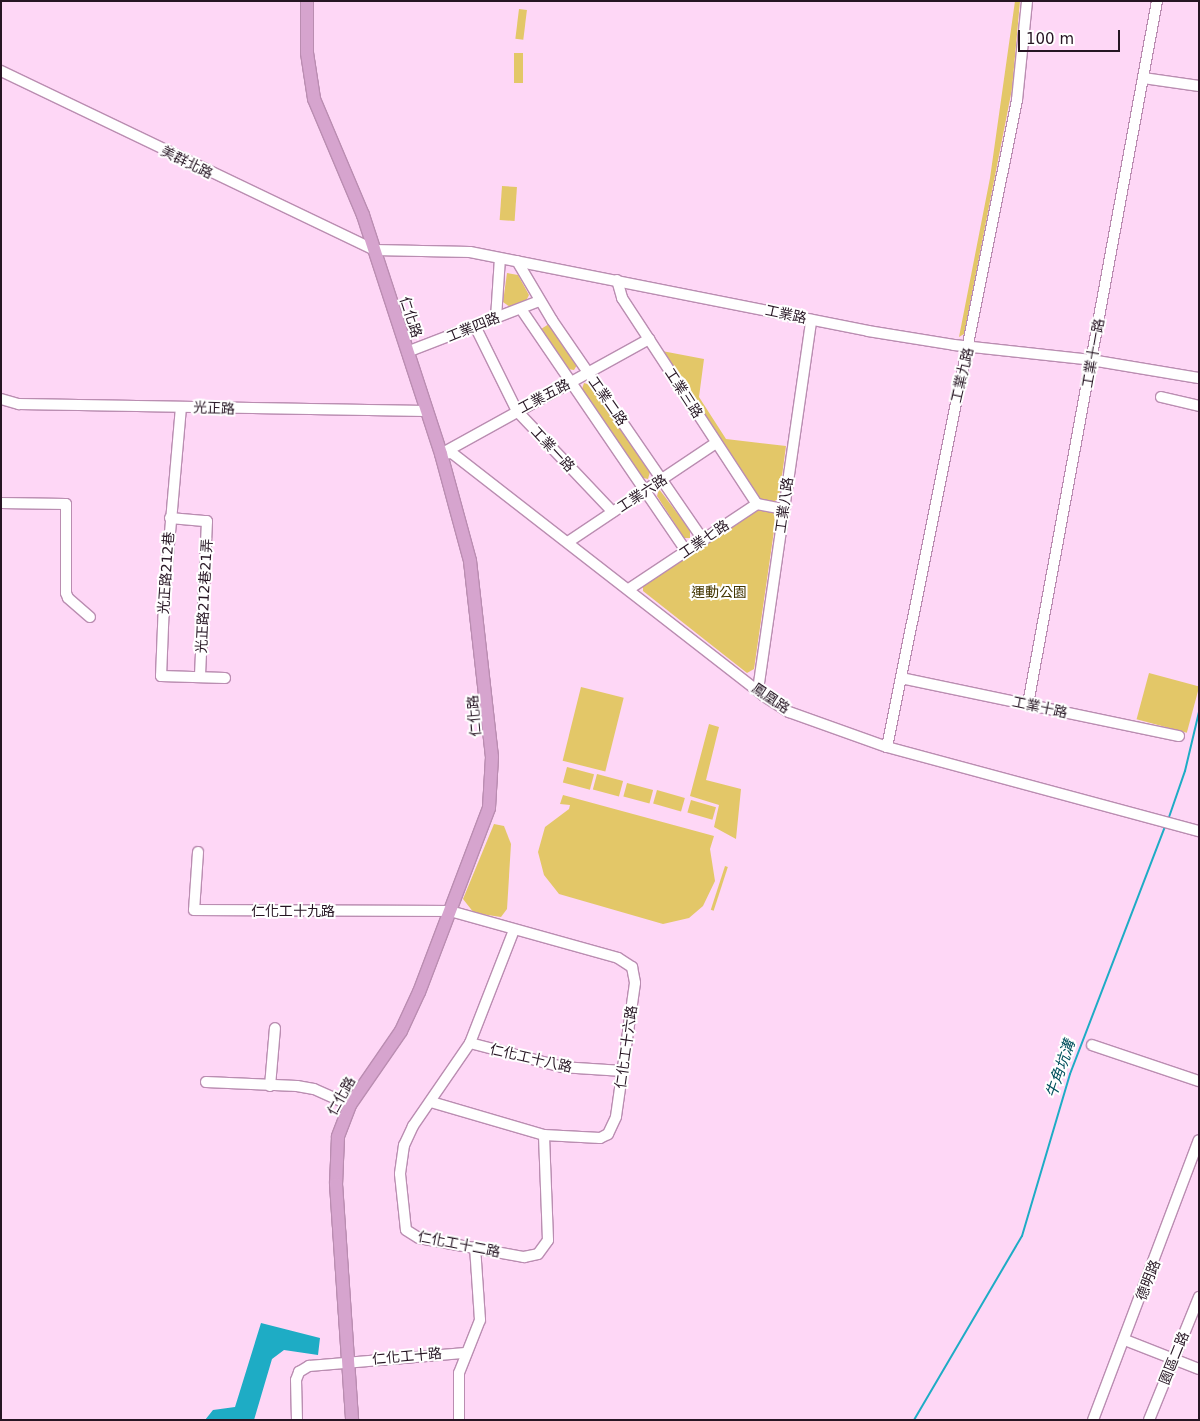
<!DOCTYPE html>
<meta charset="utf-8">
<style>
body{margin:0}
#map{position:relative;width:1200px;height:1421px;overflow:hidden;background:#fed7f6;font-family:"DejaVu Sans","Noto Sans TC",sans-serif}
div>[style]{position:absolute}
.green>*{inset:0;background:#e3c768;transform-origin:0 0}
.water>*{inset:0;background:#1eacc5}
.stream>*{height:2px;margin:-1px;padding:0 1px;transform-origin:1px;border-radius:1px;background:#1eacc5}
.roads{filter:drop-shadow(1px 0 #ba8db1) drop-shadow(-1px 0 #ba8db1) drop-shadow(0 1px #ba8db1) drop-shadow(0 -1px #ba8db1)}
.minor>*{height:10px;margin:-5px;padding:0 5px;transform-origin:5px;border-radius:5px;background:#fff}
.major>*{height:12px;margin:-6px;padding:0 6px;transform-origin:6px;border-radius:6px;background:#d6a4ce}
span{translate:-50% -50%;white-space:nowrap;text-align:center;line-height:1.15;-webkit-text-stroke:4px #fff;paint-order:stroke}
.street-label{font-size:14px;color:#261523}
.park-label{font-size:14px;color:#423500}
.water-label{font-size:15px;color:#004f5c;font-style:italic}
.frame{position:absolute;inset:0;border:2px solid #261523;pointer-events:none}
.scale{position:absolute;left:1018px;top:30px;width:102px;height:22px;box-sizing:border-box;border:2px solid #261523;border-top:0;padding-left:6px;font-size:15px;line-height:18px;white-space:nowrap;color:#261523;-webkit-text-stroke:4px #fff;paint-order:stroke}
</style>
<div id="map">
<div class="green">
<div style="clip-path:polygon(1015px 1px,1020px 1px,1012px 89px,964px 334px,959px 337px,990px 178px)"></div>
<div style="left:519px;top:9px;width:8px;height:30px;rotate:7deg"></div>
<div style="left:514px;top:53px;width:9px;height:30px"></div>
<div style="left:502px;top:186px;width:15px;height:34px;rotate:4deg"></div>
<div style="clip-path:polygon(507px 273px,518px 275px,529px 295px,526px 301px,510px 307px,503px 302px)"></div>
<div style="clip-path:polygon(549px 324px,577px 365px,574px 370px,568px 369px,541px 329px)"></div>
<div style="clip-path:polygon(662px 351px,704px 359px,699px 397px,726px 439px,786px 446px,779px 498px,772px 503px,761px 502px)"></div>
<div style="clip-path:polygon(584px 383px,590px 385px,650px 472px,648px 479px,643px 478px,582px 389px)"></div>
<div style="clip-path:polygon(659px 489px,690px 530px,690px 538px,684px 538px,657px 496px)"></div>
<div style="clip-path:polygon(757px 509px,772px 511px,776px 517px,754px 669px,747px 673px,643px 591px,643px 586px)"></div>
<div style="left:1149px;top:673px;width:52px;height:48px;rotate:15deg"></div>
<div style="left:581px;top:687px;width:44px;height:76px;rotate:14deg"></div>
<div style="clip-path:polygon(709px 724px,719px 727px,706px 780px,741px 789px,736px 839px,714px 827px,719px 805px,690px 796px)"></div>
<div style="left:567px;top:767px;width:28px;height:16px;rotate:15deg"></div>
<div style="left:597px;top:774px;width:27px;height:16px;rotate:15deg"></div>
<div style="left:627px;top:783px;width:27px;height:14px;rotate:15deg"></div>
<div style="left:657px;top:790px;width:29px;height:14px;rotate:16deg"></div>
<div style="clip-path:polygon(563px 795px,714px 836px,710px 849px,715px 881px,703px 906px,689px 918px,663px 924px,559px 894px,544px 875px,538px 852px,545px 827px,569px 809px,570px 805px,560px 804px)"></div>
<div style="left:691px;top:800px;width:26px;height:13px;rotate:16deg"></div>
<div style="clip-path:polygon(494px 824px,504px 826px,511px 844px,507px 909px,501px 917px,474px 913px,463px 899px)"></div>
<div style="left:725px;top:866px;width:3px;height:46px;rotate:18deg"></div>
</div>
<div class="water">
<div style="clip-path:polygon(261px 1323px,320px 1338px,318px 1355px,284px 1350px,272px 1359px,254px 1420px,205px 1420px,213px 1410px,235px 1407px)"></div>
</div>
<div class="stream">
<div style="left:1168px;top:820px;width:52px;rotate:-70.9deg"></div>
<div style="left:1185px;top:771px;width:61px;rotate:-76.7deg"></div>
<div style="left:914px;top:1420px;width:213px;rotate:-59.6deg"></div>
<div style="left:1022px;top:1236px;width:169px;rotate:-73.5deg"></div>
<div style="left:1070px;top:1074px;width:266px;rotate:-69deg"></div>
</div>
<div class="roads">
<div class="minor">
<div style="left:1px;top:71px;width:414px;rotate:25.6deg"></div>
<div style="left:374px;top:250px;width:96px;rotate:1.2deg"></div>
<div style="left:470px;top:252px;width:406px;rotate:11.2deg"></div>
<div style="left:868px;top:331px;width:87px;rotate:9.2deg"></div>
<div style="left:954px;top:345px;width:138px;rotate:6.2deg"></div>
<div style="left:1091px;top:360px;width:109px;rotate:9.5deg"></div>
<div style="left:1143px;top:78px;width:57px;rotate:8.1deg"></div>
<div style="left:517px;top:261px;width:69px;rotate:59.3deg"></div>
<div style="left:552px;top:320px;width:267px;rotate:55.5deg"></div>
<div style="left:617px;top:280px;width:19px;rotate:74deg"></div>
<div style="left:622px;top:298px;width:246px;rotate:56.8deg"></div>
<div style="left:521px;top:309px;width:293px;rotate:55.7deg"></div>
<div style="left:496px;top:318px;width:60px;rotate:-86.2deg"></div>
<div style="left:475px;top:326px;width:95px;rotate:63.7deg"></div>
<div style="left:517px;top:411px;width:139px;rotate:46.5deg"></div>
<div style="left:407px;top:352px;width:142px;rotate:-21.1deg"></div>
<div style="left:1161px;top:397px;width:39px;rotate:13deg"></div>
<div style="left:1px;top:399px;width:19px;rotate:16deg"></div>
<div style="left:19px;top:404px;width:60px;rotate:1deg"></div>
<div style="left:79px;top:405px;width:347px;rotate:1deg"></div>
<div style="left:181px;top:407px;width:196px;rotate:95deg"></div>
<div style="left:164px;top:602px;width:74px;rotate:92.3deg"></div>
<div style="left:161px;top:676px;width:64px;rotate:1.8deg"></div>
<div style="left:441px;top:454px;width:11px;rotate:-5deg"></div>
<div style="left:452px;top:453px;width:395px;rotate:37.9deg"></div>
<div style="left:764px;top:696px;width:30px;rotate:33deg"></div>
<div style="left:789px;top:712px;width:104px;rotate:19.7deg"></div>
<div style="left:887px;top:747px;width:323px;rotate:15.1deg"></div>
<div style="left:441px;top:454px;width:238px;rotate:-28.9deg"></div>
<div style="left:1px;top:503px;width:65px;rotate:0.9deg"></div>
<div style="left:66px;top:504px;width:89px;rotate:90deg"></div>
<div style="left:66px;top:593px;width:5px;rotate:68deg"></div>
<div style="left:68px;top:598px;width:29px;rotate:41deg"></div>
<div style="left:170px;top:518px;width:37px;rotate:5deg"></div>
<div style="left:207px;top:521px;width:156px;rotate:92.6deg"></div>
<div style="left:568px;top:542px;width:178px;rotate:-33.8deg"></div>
<div style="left:629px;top:589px;width:154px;rotate:-33.6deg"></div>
<div style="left:757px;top:504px;width:26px;rotate:11deg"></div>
<div style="left:901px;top:678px;width:284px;rotate:11.8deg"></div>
<div style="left:758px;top:690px;width:374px;rotate:-81.8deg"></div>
<div style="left:1028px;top:704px;width:715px;rotate:-79.6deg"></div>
<div style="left:887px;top:747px;width:660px;rotate:-78.64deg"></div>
<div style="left:1017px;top:100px;width:100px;rotate:-84.2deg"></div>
<div style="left:198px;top:852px;width:58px;rotate:93.9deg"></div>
<div style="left:194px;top:910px;width:256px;rotate:0.2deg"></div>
<div style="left:450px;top:911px;width:174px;rotate:15.6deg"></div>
<div style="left:618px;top:958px;width:17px;rotate:33deg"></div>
<div style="left:632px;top:967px;width:16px;rotate:79deg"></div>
<div style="left:635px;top:983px;width:135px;rotate:98.1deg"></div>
<div style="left:616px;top:1117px;width:19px;rotate:115deg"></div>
<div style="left:608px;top:1134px;width:9px;rotate:153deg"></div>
<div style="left:600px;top:1138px;width:56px;rotate:-176.9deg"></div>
<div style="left:544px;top:1135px;width:118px;rotate:-163.7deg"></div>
<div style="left:514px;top:930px;width:121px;rotate:111.3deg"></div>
<div style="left:470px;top:1043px;width:101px;rotate:124.5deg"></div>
<div style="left:413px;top:1126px;width:21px;rotate:115deg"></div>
<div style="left:404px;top:1145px;width:29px;rotate:98deg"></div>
<div style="left:400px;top:1174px;width:56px;rotate:83.9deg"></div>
<div style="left:406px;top:1230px;width:15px;rotate:32deg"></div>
<div style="left:419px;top:1238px;width:107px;rotate:10.3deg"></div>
<div style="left:524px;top:1257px;width:14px;rotate:-12deg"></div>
<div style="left:538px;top:1254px;width:17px;rotate:-54deg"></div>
<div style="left:548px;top:1240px;width:105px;rotate:-92.2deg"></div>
<div style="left:470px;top:1043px;width:95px;rotate:14.6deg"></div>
<div style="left:562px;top:1067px;width:60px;rotate:3.8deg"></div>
<div style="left:1092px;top:1045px;width:113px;rotate:18.6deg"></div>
<div style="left:206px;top:1082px;width:91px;rotate:2.5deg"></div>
<div style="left:297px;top:1086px;width:17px;rotate:10deg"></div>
<div style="left:314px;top:1089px;width:39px;rotate:24deg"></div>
<div style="left:270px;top:1086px;width:58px;rotate:-85.1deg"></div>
<div style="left:1125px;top:1340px;width:79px;rotate:21.4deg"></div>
<div style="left:297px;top:1420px;width:40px;rotate:-91.4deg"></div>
<div style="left:296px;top:1380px;width:9px;rotate:-69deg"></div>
<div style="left:299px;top:1372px;width:12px;rotate:-31deg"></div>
<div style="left:309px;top:1366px;width:157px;rotate:-4.8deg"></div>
<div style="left:459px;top:1420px;width:47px;rotate:-90deg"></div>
<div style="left:459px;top:1373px;width:57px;rotate:-68.4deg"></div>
<div style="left:480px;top:1320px;width:73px;rotate:-93.9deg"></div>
<div style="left:1093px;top:1420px;width:299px;rotate:-69.3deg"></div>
<div style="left:1149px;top:1420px;width:133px;rotate:-67.9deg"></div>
</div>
<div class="major">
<div style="left:307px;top:1px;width:52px;rotate:90deg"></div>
<div style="left:307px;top:53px;width:47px;rotate:81.3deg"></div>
<div style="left:314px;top:99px;width:126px;rotate:67.1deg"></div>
<div style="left:363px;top:215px;width:251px;rotate:71.9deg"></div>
<div style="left:441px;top:454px;width:111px;rotate:74.8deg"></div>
<div style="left:470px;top:561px;width:197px;rotate:83.6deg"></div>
<div style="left:492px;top:757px;width:51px;rotate:93.4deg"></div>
<div style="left:489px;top:808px;width:197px;rotate:110.8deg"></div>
<div style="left:419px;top:992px;width:43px;rotate:114.8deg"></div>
<div style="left:401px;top:1031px;width:90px;rotate:124.6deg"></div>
<div style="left:350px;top:1105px;width:34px;rotate:111deg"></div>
<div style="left:338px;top:1137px;width:47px;rotate:92.4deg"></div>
<div style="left:336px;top:1184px;width:237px;rotate:86.1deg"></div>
</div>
</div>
<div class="street-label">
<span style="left:187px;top:162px;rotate:26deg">美群北路</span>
<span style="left:786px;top:314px;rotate:12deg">工業路</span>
<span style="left:411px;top:317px;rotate:72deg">仁化路</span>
<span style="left:473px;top:327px;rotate:-22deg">工業四路</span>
<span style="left:1093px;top:353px;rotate:-80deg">工業十一路</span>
<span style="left:962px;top:375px;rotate:-77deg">工業九路</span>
<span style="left:684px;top:393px;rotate:57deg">工業三路</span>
<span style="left:544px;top:396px;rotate:-28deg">工業五路</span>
<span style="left:608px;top:401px;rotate:55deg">工業二路</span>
<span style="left:214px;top:408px;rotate:2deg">光正路</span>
<span style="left:553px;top:449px;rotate:47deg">工業一路</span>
<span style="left:642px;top:493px;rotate:-33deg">工業六路</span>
<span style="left:784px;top:505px;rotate:-82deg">工業八路</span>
<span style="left:704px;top:539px;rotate:-34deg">工業七路</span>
<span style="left:166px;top:573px;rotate:-86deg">光正路212巷</span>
<span style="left:204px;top:596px;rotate:-87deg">光正路212巷21弄</span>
<span style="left:771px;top:698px;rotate:34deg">鳳凰路</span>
<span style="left:1040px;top:707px;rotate:12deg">工業十路</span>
<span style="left:474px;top:716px;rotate:-95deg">仁化路</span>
<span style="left:293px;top:911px">仁化工十九路</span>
<span style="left:626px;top:1047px;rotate:-82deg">仁化工十六路</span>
<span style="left:531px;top:1058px;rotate:13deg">仁化工十八路</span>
<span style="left:341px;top:1096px;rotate:-61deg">仁化路</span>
<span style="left:459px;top:1244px;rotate:11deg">仁化工十二路</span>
<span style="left:1148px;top:1280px;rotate:-69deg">德明路</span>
<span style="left:407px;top:1356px;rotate:-5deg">仁化工十路</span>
<span style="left:1174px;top:1358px;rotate:-68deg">園區二路</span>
</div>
<div class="park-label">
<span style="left:719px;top:592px">運動公園</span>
</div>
<div class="water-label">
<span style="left:1061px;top:1069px;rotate:-71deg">牛角坑溝</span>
</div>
<div class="frame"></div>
<div class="scale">100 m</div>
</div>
